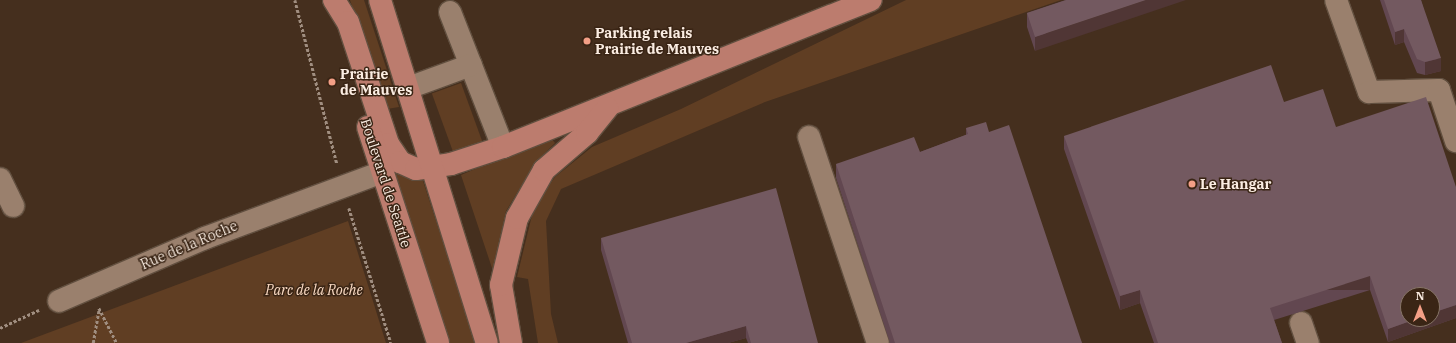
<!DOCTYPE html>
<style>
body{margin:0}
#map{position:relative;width:1456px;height:343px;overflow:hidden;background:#452f1e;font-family:"IBM Plex Serif",serif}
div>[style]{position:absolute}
.green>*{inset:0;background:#603e23;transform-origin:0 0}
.path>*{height:2.5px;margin-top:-1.25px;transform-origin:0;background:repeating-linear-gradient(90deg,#a08e80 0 3px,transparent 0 5px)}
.roads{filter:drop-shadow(1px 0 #614f3f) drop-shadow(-1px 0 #614f3f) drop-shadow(0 1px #614f3f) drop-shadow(0 -1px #614f3f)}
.minor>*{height:22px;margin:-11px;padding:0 11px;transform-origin:11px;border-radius:11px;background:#9a806d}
.major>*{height:22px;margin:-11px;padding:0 11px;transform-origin:11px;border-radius:11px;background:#bc7c6e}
.wall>*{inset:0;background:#624750}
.shaded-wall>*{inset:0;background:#503635;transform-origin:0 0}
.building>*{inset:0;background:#735960}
.dots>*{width:11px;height:11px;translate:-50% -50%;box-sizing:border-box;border:2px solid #3a2515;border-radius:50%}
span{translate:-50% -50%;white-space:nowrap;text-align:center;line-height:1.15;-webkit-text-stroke:3px #3a2515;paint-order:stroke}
.poi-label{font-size:14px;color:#fbede2;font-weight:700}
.left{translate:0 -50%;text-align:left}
.street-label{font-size:14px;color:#fbede2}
.park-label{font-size:14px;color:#fadac3;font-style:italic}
.north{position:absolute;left:1400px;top:287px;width:40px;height:40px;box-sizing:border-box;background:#3a2515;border:1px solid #877567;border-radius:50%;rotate:0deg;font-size:11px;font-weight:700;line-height:16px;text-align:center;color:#fbede2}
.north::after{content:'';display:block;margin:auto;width:14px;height:18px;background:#f39f86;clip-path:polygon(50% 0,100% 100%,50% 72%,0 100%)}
</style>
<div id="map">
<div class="green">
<div style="clip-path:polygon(350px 0,364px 0,399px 107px,387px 109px)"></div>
<div style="clip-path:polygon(906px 0,1061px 0,765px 102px,561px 189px,546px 221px,551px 314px,558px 343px,538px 343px,528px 279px,517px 277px,534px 207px,555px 177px,592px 147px,681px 109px)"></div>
<div style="left:461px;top:83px;width:63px;height:31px;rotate:70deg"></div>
<div style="clip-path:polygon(550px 137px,555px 143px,535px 163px,506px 211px,493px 271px,461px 175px)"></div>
<div style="clip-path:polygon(391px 170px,423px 181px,476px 343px,445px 343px)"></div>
<div style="clip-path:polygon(348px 221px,386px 343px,21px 343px)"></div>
</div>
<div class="path">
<div style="left:295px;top:0;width:169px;rotate:75.6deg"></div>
<div style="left:349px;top:208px;width:141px;rotate:72.7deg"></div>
<div style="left:99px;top:308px;width:39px;rotate:63deg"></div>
<div style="left:0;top:328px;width:43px;rotate:-24.8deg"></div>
<div style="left:93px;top:343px;width:34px;rotate:-80deg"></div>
</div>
<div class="roads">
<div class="minor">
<div style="left:1336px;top:0;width:98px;rotate:70.3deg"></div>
<div style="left:1369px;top:92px;width:70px;rotate:-1.6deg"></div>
<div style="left:1439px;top:90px;width:54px;rotate:71.6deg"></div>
<div style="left:450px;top:12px;width:145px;rotate:68.6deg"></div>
<div style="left:408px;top:88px;width:67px;rotate:-20.1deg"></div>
<div style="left:809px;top:137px;width:217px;rotate:71.5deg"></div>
<div style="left:0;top:179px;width:30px;rotate:64deg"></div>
<div style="left:59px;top:301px;width:159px;rotate:-23.3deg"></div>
<div style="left:205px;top:238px;width:189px;rotate:-20.4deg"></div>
<div style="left:1301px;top:323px;width:21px;rotate:71deg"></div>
</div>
<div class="major">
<div style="left:334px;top:0;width:26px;rotate:58deg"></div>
<div style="left:348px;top:22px;width:128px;rotate:71.8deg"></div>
<div style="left:388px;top:144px;width:22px;rotate:56deg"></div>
<div style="left:400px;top:162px;width:17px;rotate:24deg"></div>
<div style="left:416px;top:169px;width:35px;rotate:-8deg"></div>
<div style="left:451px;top:164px;width:55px;rotate:-18.1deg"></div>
<div style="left:503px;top:147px;width:396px;rotate:-21.8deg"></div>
<div style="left:380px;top:0;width:359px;rotate:72.7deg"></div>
<div style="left:368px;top:127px;width:227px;rotate:72deg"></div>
<div style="left:511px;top:343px;width:59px;rotate:-99.8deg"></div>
<div style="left:501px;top:285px;width:69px;rotate:-76.6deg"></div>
<div style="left:517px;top:218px;width:55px;rotate:-60.6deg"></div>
<div style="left:544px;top:170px;width:57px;rotate:-40.7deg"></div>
<div style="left:587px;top:133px;width:32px;rotate:-51deg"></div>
</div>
</div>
<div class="wall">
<div style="clip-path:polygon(1066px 0,1035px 51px,1027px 27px,1027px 13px)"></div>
<div style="clip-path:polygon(1380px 0,1421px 0,1441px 71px,1425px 75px,1417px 73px,1404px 42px,1395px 45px)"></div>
<div style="clip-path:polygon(1284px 102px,1336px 127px,1456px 187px,1456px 318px,1388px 342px,1370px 290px,1274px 320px,1282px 343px,1154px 343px,1140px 303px,1120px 310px,1064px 149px,1064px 136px)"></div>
<div style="clip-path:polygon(966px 128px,989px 132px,1082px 343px,890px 343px,836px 178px,836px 164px,920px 152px,966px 135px)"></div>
<div style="clip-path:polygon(601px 238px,818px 343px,748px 343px,746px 338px,728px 343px,628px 343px,601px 250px)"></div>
</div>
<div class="shaded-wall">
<div style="clip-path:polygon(1146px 0,1186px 0,1035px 51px,1035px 37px)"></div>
<div style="clip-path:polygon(1404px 29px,1404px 42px,1395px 45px,1395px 32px)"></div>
<div style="clip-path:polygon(1441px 58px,1441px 71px,1425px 75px,1425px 62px)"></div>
<div style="left:1370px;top:276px;width:14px;height:105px;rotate:90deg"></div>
<div style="clip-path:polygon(1140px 290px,1140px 303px,1120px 310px,1120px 296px)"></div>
<div style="clip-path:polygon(1456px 305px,1456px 318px,1388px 342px,1388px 329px,1416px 319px,1432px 319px,1432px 313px)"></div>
<div style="clip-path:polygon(746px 326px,746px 338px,728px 343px,686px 343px)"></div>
</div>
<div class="building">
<div style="clip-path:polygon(1066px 0,1146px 0,1035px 37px,1027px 13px)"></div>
<div style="clip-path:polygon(1384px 0,1421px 0,1441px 58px,1425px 62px,1417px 59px,1404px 29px,1395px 32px)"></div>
<div style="clip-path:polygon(1271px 65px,1284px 102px,1323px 89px,1336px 127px,1426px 97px,1456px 187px,1456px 305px,1432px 313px,1432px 295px,1408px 295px,1408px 319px,1416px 319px,1388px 329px,1370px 276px,1270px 308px,1282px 343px,1158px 343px,1140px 290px,1120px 296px,1064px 136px)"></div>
<div style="clip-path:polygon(986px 122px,989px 132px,1009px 125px,1082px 343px,895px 343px,836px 164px,914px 137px,920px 152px,968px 134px,966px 128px)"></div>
<div style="clip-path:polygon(776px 188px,818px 343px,751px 343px,746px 326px,686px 343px,632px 343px,601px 238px)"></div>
</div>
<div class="dots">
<div style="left:587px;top:41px;background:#f39f86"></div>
<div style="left:332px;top:82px;background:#f39f86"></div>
<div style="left:1192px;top:184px;background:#f39f86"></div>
</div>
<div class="poi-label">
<span class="left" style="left:595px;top:41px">Parking relais<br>Prairie de Mauves</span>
<span class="left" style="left:340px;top:82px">Prairie<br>de Mauves</span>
<span class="left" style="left:1200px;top:184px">Le Hangar</span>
</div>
<div class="street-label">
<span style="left:386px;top:183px;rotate:72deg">Boulevard de Seattle</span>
<span style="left:189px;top:245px;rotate:-23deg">Rue de la Roche</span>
</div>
<div class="park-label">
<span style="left:314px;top:290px">Parc de la Roche</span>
</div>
<div class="north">N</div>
</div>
